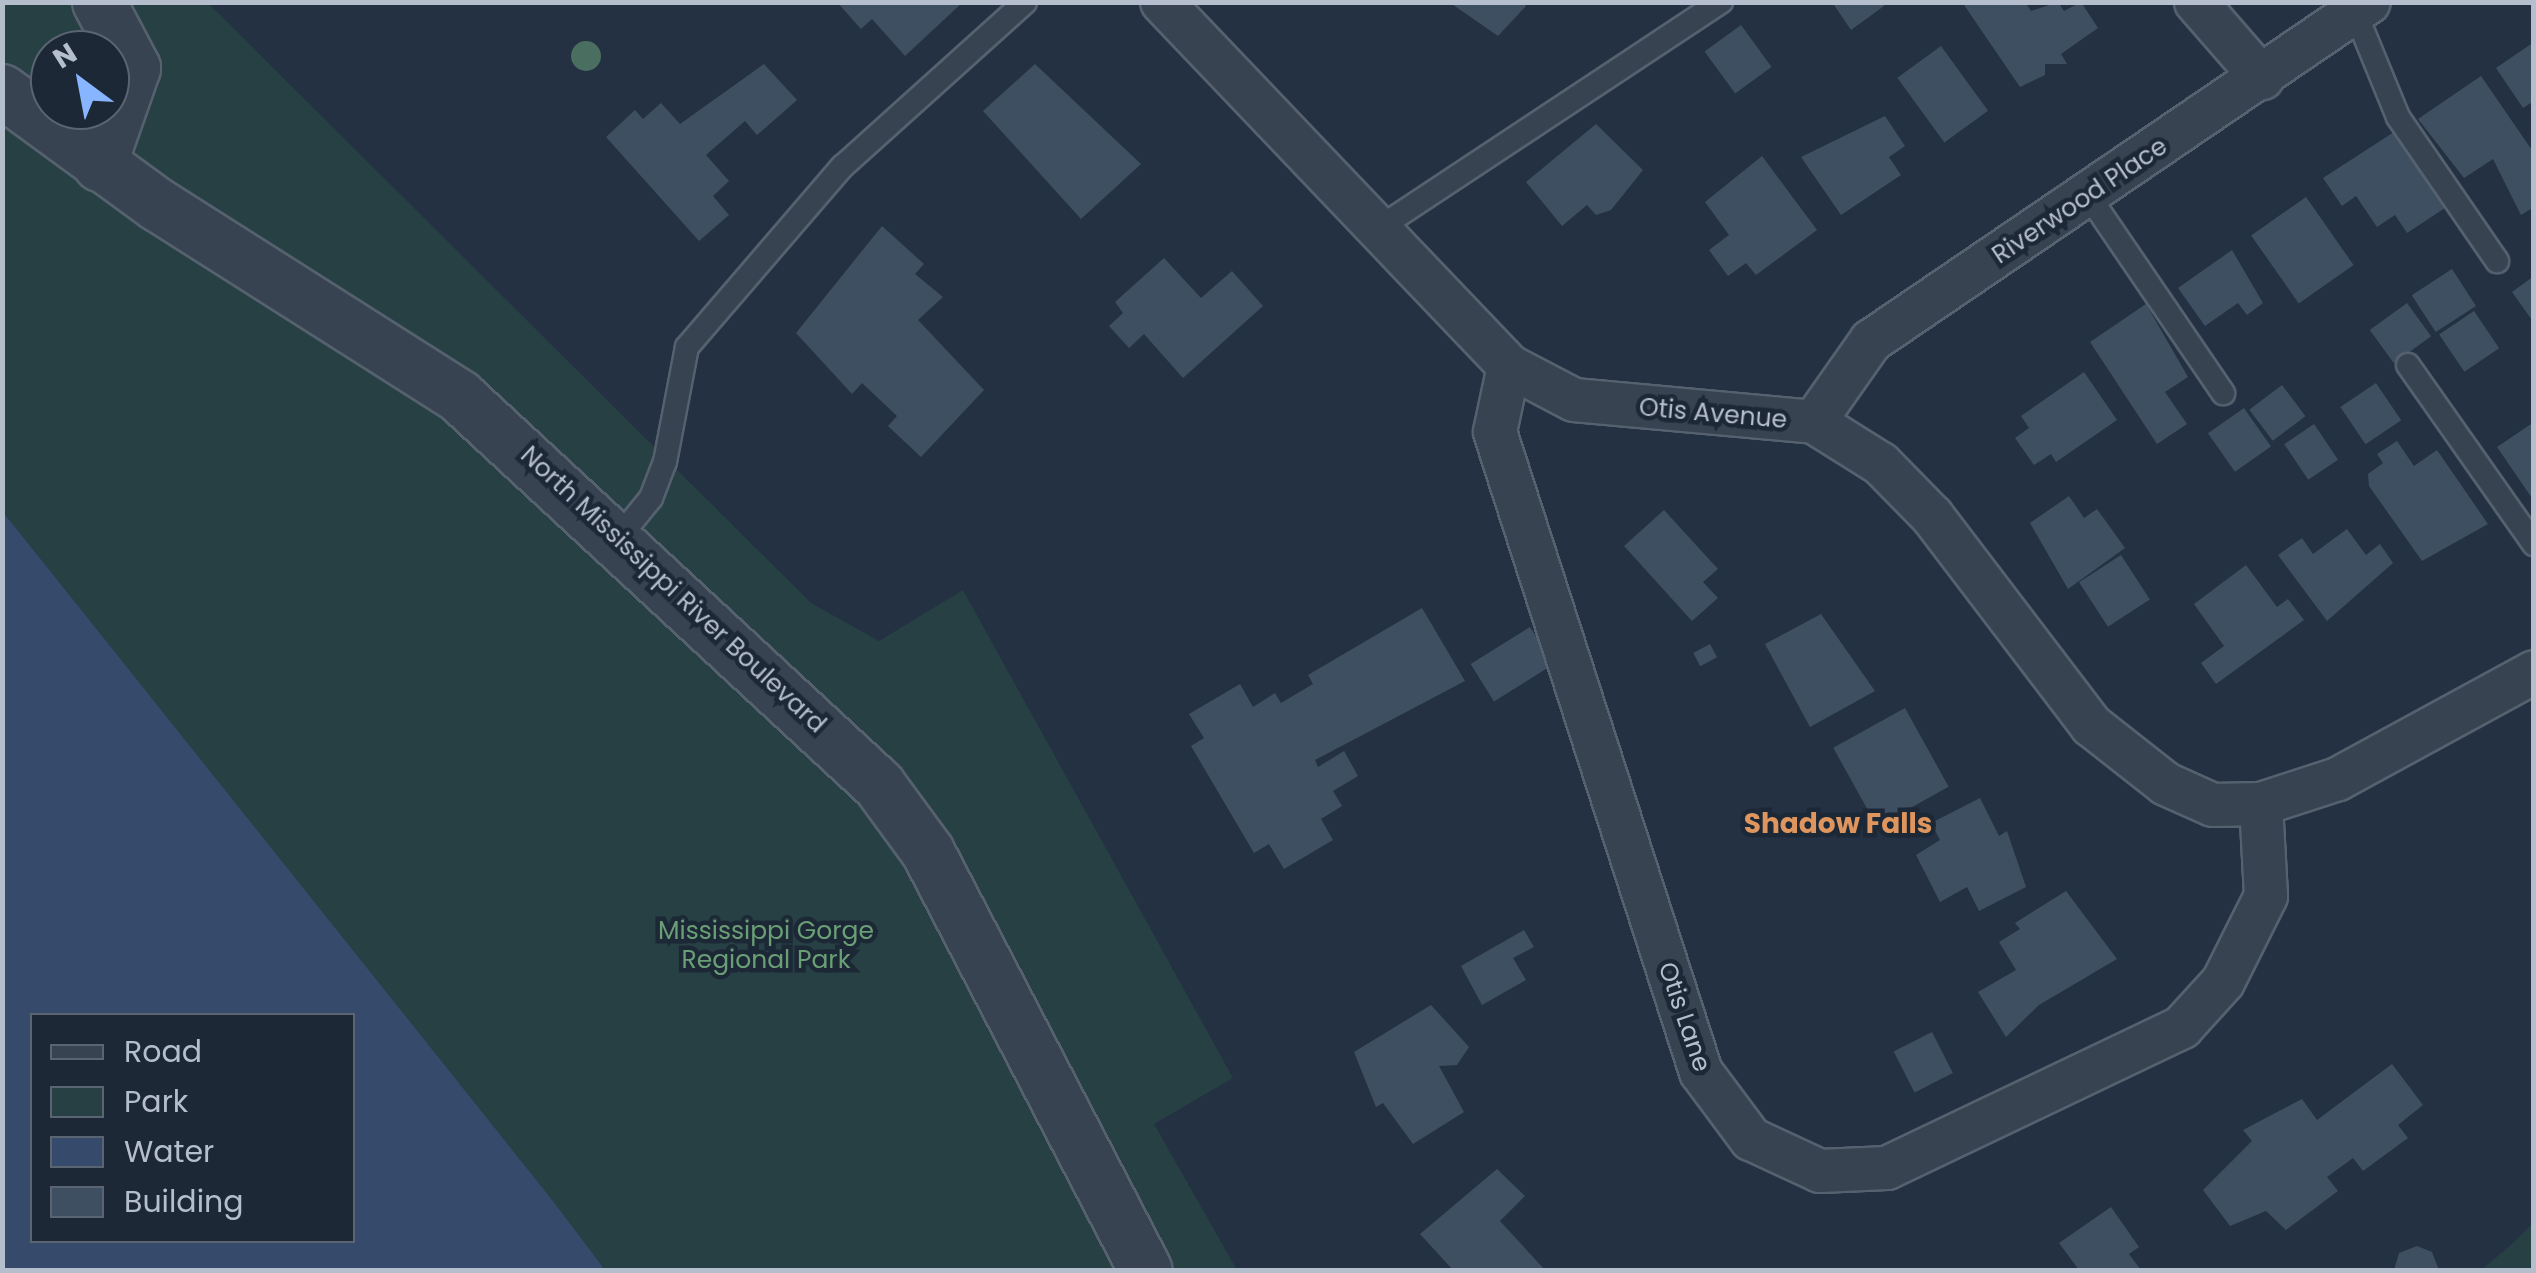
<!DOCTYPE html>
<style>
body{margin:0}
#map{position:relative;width:2536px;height:1273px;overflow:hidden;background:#233142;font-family:Poppins,sans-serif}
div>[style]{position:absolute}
.green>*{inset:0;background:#264043}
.water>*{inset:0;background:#364b6b}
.building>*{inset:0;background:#3f4f62;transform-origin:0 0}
.roads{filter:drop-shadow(2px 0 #56616f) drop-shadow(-2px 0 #56616f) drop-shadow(0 2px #56616f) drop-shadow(0 -2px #56616f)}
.service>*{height:22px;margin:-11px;padding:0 11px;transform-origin:11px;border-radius:11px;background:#384352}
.minor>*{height:42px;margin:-21px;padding:0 21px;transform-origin:21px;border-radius:21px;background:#384352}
.tertiary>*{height:52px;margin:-26px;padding:0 26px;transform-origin:26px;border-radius:26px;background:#384352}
.trees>*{width:30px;height:30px;margin:-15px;border-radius:50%;background:#4a6e5f}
span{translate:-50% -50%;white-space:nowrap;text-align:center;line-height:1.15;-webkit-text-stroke:9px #1d2837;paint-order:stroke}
.street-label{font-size:25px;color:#b5becc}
.park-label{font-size:25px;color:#6a9f76}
.neighbourhood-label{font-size:28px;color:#de965e;font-weight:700}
.frame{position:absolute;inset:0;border:5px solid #b5becc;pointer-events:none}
.legend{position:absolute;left:30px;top:1013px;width:325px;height:230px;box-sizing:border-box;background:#1d2837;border:2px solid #5a6473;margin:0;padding:12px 18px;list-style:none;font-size:30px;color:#b5becc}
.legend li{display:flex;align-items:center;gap:20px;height:50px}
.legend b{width:50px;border:2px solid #5a6473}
.north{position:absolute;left:30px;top:30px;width:100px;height:100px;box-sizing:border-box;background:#1d2837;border:2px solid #5a6473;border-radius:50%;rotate:328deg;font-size:28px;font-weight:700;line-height:40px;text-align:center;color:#b5becc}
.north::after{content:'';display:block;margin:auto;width:35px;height:45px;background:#87b5ff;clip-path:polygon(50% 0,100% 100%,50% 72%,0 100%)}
</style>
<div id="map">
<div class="green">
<div style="clip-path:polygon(evenodd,3px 3px,208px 3px,811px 603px,879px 641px,963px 590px,1233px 1078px,1154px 1124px,1237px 1270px,605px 1270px,3px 512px,3px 3px,50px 50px,110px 50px,110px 110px,50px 110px,50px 50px)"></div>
<div style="clip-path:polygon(2533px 1223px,2533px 1270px,2481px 1270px,2513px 1243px)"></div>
</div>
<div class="water">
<div style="clip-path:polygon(evenodd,3px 512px,549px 1196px,605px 1270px,3px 1270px,3px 512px,32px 1016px,352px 1016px,352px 1240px,32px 1240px,32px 1016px)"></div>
</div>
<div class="building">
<div style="clip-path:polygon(837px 2px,963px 2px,905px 56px,872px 19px,861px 29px)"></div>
<div style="clip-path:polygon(1449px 2px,1522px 2px,1526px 6px,1498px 36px)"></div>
<div style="clip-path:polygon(1832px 2px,1882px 2px,1884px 6px,1851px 30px)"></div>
<div style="clip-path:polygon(1962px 2px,2025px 2px,2031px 11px,2058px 2px,2064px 11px,2081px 2px,2098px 28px,2061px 54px,2067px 64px,2045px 64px,2045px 75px,2020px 87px)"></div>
<div style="left:1741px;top:25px;width:52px;height:45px;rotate:54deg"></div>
<div style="clip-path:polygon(2534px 42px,2534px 101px,2523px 108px,2496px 68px)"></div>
<div style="left:1941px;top:46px;width:80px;height:54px;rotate:54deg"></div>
<div style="clip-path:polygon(764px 64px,797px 100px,757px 135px,745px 121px,706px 155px,729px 181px,713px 196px,729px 215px,699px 241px,606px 137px,635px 110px,643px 119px,661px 103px,680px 124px)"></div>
<div style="clip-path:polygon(1035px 64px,1141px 164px,1081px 219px,983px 111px)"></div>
<div style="clip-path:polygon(2481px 76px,2534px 153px,2534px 207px,2521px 215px,2493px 159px,2464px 178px,2418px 119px)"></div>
<div style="clip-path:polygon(1885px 116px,1905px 146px,1889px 157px,1901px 175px,1841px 215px,1801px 157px)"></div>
<div style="clip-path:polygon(1596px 124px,1643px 170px,1611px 210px,1596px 215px,1587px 205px,1562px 226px,1526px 182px)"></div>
<div style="clip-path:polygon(2394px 132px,2445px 208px,2407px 233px,2395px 215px,2377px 227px,2356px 196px,2342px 206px,2323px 178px)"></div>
<div style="clip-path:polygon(1762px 156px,1817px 230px,1756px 275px,1746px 263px,1728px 276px,1709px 250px,1729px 235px,1705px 202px)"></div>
<div style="left:2306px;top:197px;width:83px;height:67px;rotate:55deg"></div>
<div style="clip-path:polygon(882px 226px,924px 264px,915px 274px,943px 297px,918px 320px,984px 390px,921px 457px,888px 426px,897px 416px,862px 383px,852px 394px,796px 333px)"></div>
<div style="clip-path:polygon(2232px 250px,2263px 303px,2247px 315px,2238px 303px,2205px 326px,2178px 288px)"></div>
<div style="clip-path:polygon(1164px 258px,1201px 298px,1232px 271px,1263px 306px,1183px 378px,1144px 334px,1129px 348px,1109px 326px,1123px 313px,1115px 302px)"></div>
<div style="left:2452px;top:269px;width:44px;height:48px;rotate:57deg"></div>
<div style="clip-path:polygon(2534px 276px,2534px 323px,2512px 292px)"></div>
<div style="left:2407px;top:303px;width:41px;height:46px;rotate:54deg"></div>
<div style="clip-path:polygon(2146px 304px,2188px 377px,2165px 392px,2187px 424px,2157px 444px,2090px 342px)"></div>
<div style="left:2474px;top:311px;width:45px;height:42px;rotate:56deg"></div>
<div style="clip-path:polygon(2084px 372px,2117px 420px,2056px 462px,2051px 454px,2034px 465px,2015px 438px,2029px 428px,2021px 416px)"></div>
<div style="left:2376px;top:383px;width:45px;height:43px;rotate:56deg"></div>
<div style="left:2282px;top:385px;width:39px;height:41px;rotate:53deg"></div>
<div style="left:2244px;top:408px;width:47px;height:44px;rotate:55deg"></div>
<div style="clip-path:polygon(2534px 422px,2534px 501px,2497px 447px)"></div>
<div style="left:2314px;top:424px;width:43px;height:36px;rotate:56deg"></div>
<div style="clip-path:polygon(2397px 441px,2414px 466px,2437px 450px,2488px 524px,2422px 561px,2369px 486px,2368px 474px,2383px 463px,2377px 454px)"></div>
<div style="clip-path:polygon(2069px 496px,2084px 518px,2097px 509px,2125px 548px,2068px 589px,2030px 523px)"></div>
<div style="clip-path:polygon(1664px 510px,1718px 569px,1703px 582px,1718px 598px,1692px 621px,1624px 546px)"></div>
<div style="clip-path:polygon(2347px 529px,2366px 555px,2380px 544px,2393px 563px,2327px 621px,2278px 555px,2302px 538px,2313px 554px)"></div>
<div style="left:2121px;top:555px;width:53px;height:50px;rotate:57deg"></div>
<div style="clip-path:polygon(2246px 565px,2277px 607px,2288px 599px,2304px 620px,2216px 684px,2201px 663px,2224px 646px,2194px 604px)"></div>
<div style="clip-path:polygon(1422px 608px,1465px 681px,1315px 760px,1318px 767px,1344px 751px,1358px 776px,1333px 791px,1342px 806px,1321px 819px,1333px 840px,1284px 869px,1269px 844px,1254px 853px,1191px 746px,1204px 738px,1189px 714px,1240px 684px,1253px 707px,1275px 693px,1281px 703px,1313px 684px,1308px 675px)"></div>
<div style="clip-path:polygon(1821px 614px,1875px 691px,1810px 727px,1765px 644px)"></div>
<div style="left:1530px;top:627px;width:44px;height:70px;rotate:58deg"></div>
<div style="left:1710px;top:644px;width:15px;height:19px;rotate:62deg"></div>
<div style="left:1905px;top:708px;width:90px;height:82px;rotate:61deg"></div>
<div style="clip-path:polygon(1980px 798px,1999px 836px,2007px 831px,2026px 887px,1979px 911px,1967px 887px,1940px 902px,1916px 855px,1940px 840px,1931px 823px)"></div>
<div style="clip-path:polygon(2066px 891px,2117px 959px,2039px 1005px,2006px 1037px,1978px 992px,2016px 970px,1999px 942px,2020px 929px,2015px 923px)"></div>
<div style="clip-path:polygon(1524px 930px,1534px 947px,1513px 958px,1526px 980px,1482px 1005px,1461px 966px)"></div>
<div style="clip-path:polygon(1431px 1005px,1469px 1047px,1457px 1065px,1439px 1066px,1464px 1112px,1413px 1144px,1383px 1103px,1376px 1107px,1354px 1052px)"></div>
<div style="left:1932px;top:1032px;width:46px;height:43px;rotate:63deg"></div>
<div style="clip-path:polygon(2392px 1064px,2423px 1105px,2398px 1125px,2408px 1138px,2363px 1171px,2353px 1158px,2327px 1177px,2338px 1191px,2286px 1230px,2266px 1211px,2230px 1226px,2203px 1190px,2252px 1141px,2243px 1130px,2302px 1099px,2317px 1120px)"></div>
<div style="clip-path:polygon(1497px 1169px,1525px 1196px,1500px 1221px,1545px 1270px,1453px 1270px,1420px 1234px)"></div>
<div style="clip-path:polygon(2111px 1207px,2139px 1247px,2129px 1254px,2141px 1270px,2079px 1270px,2059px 1243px)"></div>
<div style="clip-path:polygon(2417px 1246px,2432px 1252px,2439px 1270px,2394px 1270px,2399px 1253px)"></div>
</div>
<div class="roads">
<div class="service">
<div style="left:2355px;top:12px;width:113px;rotate:67.7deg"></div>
<div style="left:2398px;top:117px;width:175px;rotate:55.5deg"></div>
<div style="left:2088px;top:195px;width:240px;rotate:55.7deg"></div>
<div style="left:1376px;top:230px;width:414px;rotate:-33.5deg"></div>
<div style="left:2408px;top:365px;width:219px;rotate:54.9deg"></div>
<div style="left:620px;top:536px;width:49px;rotate:-50.8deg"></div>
<div style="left:651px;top:498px;width:39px;rotate:-69deg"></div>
<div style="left:665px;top:462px;width:117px;rotate:-79.2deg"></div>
<div style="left:687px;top:347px;width:238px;rotate:-49.3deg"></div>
<div style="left:842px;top:167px;width:246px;rotate:-42deg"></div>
</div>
<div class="minor">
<div style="left:1162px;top:2px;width:503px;rotate:46.37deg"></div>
<div style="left:1509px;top:366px;width:73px;rotate:27.6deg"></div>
<div style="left:1574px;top:400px;width:241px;rotate:5.2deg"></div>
<div style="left:1814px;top:422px;width:79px;rotate:32.1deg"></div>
<div style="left:1881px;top:464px;width:73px;rotate:45.6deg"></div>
<div style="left:1932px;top:516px;width:263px;rotate:52.7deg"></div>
<div style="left:2091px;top:725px;width:95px;rotate:38.2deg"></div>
<div style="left:2166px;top:784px;width:51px;rotate:24.1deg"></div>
<div style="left:2213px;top:805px;width:48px;rotate:-1.2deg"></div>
<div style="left:2261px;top:804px;width:81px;rotate:-18deg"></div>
<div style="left:2338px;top:779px;width:223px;rotate:-28.6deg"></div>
<div style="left:2196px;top:2px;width:101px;rotate:49deg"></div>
<div style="left:1509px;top:366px;width:67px;rotate:102deg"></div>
<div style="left:1495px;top:432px;width:672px;rotate:72.16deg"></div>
<div style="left:1701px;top:1072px;width:84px;rotate:53.3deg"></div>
<div style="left:1751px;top:1139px;width:76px;rotate:24.9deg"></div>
<div style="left:1820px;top:1171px;width:67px;rotate:-2.6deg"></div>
<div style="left:1887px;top:1168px;width:327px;rotate:-25.5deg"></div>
<div style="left:2182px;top:1027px;width:61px;rotate:-47.7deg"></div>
<div style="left:2223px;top:982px;width:96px;rotate:-63.4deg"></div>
<div style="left:2266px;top:896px;width:92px;rotate:-93.1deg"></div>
<div style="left:1814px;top:422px;width:99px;rotate:-54.9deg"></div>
<div style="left:1871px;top:341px;width:602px;rotate:-34.24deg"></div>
</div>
<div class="tertiary">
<div style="left:99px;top:2px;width:75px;rotate:62.1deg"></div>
<div style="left:134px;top:68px;width:103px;rotate:109.3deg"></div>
<div style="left:2px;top:91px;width:193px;rotate:36.2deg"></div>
<div style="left:158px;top:205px;width:358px;rotate:32.4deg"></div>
<div style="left:460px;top:397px;width:571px;rotate:42.8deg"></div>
<div style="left:879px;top:785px;width:83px;rotate:53.8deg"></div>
<div style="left:928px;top:852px;width:471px;rotate:62.5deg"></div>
</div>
</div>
<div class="trees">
<div style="left:586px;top:56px"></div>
</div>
<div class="street-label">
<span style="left:2080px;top:201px;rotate:-34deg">Riverwood Place</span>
<span style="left:1713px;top:414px;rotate:5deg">Otis Avenue</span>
<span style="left:673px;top:590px;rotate:43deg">North Mississippi River Boulevard</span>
<span style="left:1684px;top:1017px;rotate:71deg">Otis Lane</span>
</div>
<div class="park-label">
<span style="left:766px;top:946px">Mississippi Gorge<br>Regional Park</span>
</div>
<div class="neighbourhood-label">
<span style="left:1838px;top:824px">Shadow Falls</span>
</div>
<div class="frame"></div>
<ul class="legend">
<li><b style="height:12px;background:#384352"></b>Road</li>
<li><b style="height:28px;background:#264043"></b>Park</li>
<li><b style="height:28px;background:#364b6b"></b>Water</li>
<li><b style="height:28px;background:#3f4f62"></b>Building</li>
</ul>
<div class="north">N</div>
</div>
